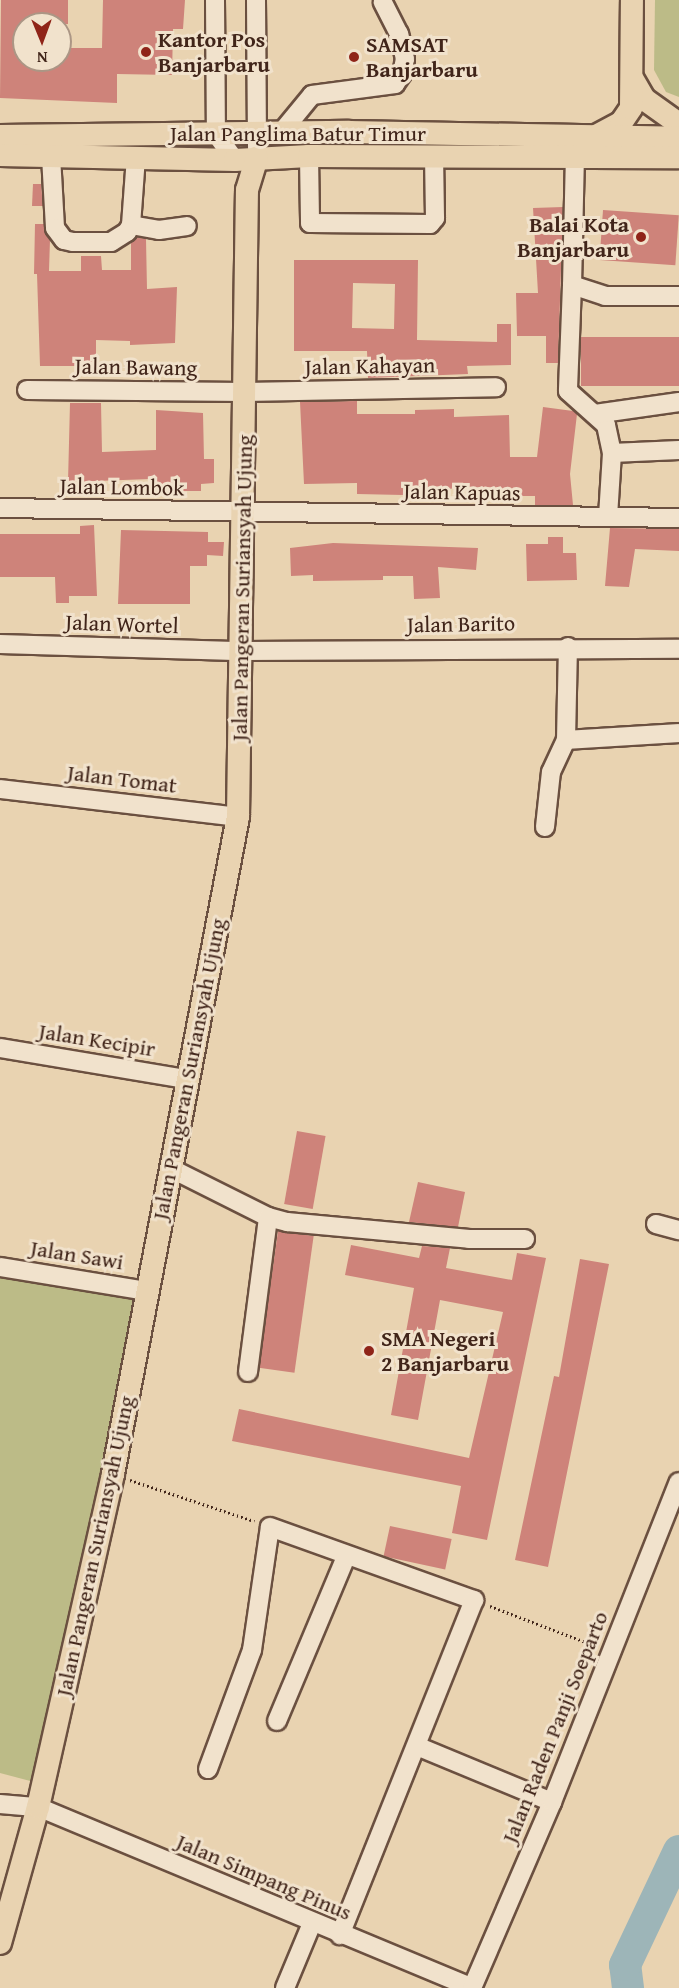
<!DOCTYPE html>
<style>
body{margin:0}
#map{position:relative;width:679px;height:1988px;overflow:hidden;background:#e9d3b1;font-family:"Gentium Book Plus",serif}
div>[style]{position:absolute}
.green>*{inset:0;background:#bcbb87}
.river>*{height:32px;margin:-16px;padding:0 16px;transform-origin:16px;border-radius:16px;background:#9db5b8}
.building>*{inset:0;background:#ce837a;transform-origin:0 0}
.path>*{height:3px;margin-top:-1.5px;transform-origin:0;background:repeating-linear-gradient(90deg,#41251a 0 1.5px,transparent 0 4.5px)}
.roads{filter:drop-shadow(2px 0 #6b5040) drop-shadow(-2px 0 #6b5040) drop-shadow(0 2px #6b5040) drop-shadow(0 -2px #6b5040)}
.minor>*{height:18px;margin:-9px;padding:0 9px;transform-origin:9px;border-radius:9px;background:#f1e2cc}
.major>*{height:22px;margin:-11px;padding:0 11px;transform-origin:11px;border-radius:11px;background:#e9d3b1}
.dots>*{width:16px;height:16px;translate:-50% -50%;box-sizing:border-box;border:3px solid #f1e2cc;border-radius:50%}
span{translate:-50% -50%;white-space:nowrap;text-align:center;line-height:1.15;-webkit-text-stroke:6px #f1e2cc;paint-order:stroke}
.poi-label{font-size:22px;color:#41251a;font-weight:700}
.left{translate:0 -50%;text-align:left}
.right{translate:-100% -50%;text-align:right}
.street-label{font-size:22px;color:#41251a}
.north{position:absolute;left:12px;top:12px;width:60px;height:60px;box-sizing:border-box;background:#f1e2cc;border:2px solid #ab9685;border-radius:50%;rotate:179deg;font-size:16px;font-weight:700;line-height:24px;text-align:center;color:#41251a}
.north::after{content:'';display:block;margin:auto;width:21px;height:27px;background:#8f2418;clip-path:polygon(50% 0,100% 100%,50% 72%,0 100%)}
</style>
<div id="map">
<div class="green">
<div style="clip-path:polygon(655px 0,679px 0,679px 97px,666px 92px,654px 70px)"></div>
<div style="clip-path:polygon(0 1271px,139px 1294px,107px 1472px,34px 1782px,0 1773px)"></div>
</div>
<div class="river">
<div style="left:628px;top:1988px;width:23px;rotate:-97deg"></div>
<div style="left:625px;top:1965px;width:126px;rotate:-64.7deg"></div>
</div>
<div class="building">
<div style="clip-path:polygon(1px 0,68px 0,68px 24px,19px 27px,21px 60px,60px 60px,60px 48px,102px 48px,103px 0,185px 0,183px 29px,173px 29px,172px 75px,117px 74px,117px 103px,0 98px)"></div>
<div style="clip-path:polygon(33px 184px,41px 184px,43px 206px,32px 206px)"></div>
<div style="clip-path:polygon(563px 207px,558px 363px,546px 363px,546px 336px,517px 336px,516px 293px,538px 293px,533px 208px)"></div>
<div style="left:603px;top:210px;width:76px;height:50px;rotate:4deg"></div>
<div style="clip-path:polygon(35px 224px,44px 224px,50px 240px,49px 271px,81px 271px,81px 256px,101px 256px,102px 270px,131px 270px,131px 243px,137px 237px,146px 239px,147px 289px,177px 287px,175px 343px,130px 345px,130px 341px,96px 340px,96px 366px,40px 366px,37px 274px,34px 274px)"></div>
<div style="clip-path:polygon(evenodd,294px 260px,418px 260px,417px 340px,497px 342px,497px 324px,511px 324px,511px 365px,467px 366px,468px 374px,368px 378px,367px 351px,294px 351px,294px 260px,353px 283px,395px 284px,394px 329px,352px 328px,353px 283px)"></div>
<div style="left:679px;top:337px;width:49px;height:98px;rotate:90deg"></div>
<div style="clip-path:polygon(357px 401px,357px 414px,415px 414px,415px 410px,454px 409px,454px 417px,509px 415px,510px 457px,537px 457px,543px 407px,573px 411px,577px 414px,570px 474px,573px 505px,535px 505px,535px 496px,500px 496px,500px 490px,475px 488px,403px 490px,403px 495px,357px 494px,357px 483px,304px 484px,300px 402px)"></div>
<div style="clip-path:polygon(70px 403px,101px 403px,102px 452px,156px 450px,156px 410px,203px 413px,204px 459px,214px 459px,214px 483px,201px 484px,201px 491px,151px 491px,151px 479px,68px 482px)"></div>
<div style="clip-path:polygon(94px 525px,97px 596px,69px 596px,69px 603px,56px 603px,55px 577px,0 577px,0 534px,80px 534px,80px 526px)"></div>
<div style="clip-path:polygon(610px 528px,679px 529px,679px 551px,635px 549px,629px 587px,605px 586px)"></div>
<div style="clip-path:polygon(121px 530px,208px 532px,208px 542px,224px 542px,223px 556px,207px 555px,207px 566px,190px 566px,190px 604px,118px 604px)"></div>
<div style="clip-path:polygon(548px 537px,563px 537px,563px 553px,576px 553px,577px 580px,527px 581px,526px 544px,548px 544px)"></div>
<div style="clip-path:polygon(333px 543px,478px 548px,476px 570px,438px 567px,440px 598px,414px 599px,413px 576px,383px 576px,383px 580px,313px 581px,313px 575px,291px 576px,290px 548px)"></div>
<div style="left:297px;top:1131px;width:29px;height:74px;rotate:10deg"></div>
<div style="clip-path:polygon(418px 1182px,465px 1192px,458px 1227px,409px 1222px)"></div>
<div style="left:278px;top:1231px;width:36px;height:138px;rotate:8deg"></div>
<div style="clip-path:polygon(351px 1245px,419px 1258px,422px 1246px,450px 1248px,446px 1268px,512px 1280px,517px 1253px,546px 1258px,487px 1540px,452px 1533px,461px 1486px,232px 1441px,239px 1409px,469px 1458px,503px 1312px,440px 1300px,418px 1420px,391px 1415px,414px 1288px,345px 1275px)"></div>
<div style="clip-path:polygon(580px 1259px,609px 1264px,548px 1567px,515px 1560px,554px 1376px,559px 1377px)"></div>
<div style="left:390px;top:1526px;width:63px;height:31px;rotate:12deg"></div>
</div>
<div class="path">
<div style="left:130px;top:1480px;width:131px;rotate:18.3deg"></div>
<div style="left:490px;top:1606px;width:113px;rotate:20.7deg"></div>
</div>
<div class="roads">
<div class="minor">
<div style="left:215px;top:0;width:134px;rotate:89.6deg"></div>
<div style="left:216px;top:134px;width:32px;rotate:54deg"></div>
<div style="left:256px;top:0;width:158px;rotate:89.6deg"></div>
<div style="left:280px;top:134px;width:50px;rotate:-50.6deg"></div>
<div style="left:312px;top:95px;width:84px;rotate:-7.5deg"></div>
<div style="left:395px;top:84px;width:12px;rotate:-55deg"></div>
<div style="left:402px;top:74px;width:15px;rotate:-79deg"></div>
<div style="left:405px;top:59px;width:26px;rotate:-103deg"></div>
<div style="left:399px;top:34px;width:36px;rotate:-117deg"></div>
<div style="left:575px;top:154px;width:131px;rotate:91.3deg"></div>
<div style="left:572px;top:285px;width:35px;rotate:18deg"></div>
<div style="left:605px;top:296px;width:74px"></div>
<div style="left:51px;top:156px;width:72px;rotate:86.8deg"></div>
<div style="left:55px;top:228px;width:15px;rotate:53deg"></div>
<div style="left:64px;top:240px;width:9px;rotate:13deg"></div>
<div style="left:73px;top:242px;width:38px"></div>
<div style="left:111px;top:242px;width:19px;rotate:-32deg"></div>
<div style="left:127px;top:232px;width:8px;rotate:-60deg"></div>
<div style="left:131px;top:225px;width:68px;rotate:-85.8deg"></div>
<div style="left:309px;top:156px;width:67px;rotate:89.1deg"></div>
<div style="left:310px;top:223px;width:120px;rotate:0.5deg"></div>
<div style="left:430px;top:224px;width:8px;rotate:-50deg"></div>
<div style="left:435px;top:218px;width:63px;rotate:-90.9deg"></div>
<div style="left:131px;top:225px;width:28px;rotate:10deg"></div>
<div style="left:159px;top:230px;width:28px;rotate:-8deg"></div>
<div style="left:572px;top:285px;width:106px;rotate:92.2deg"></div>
<div style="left:568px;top:391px;width:51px;rotate:41.8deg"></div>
<div style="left:606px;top:425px;width:29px;rotate:78deg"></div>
<div style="left:612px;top:453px;width:64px;rotate:93.6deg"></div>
<div style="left:27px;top:390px;width:218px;rotate:0.5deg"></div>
<div style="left:245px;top:392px;width:251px;rotate:-1.1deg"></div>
<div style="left:595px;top:414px;width:85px;rotate:-8.1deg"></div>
<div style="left:612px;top:453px;width:67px;rotate:-2.6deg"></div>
<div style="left:0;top:508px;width:679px;rotate:0.84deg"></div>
<div style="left:0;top:644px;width:243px;rotate:1.7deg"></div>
<div style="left:243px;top:651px;width:436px;rotate:-0.3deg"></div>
<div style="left:566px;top:740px;width:113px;rotate:-3.5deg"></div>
<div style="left:0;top:789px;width:240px;rotate:6.7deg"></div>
<div style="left:545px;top:827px;width:55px;rotate:-83.8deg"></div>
<div style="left:551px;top:772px;width:35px;rotate:-65deg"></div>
<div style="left:566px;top:740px;width:93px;rotate:-88.8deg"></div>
<div style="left:0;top:1048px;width:189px;rotate:9.5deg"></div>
<div style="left:172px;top:1169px;width:107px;rotate:26.6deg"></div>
<div style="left:268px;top:1217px;width:20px;rotate:15deg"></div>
<div style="left:287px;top:1222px;width:183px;rotate:5.3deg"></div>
<div style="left:469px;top:1239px;width:56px"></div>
<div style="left:656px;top:1224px;width:24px;rotate:15deg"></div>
<div style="left:0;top:1267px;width:148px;rotate:9.3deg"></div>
<div style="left:248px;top:1372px;width:156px;rotate:-82.6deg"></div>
<div style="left:277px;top:1721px;width:178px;rotate:-67.2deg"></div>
<div style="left:419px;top:1747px;width:144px;rotate:22.5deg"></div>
<div style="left:208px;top:1769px;width:127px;rotate:-69.7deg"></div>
<div style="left:252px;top:1650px;width:124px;rotate:-81.7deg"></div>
<div style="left:270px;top:1527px;width:217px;rotate:19.7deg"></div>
<div style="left:474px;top:1600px;width:361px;rotate:111.8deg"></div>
<div style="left:0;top:1804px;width:38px;rotate:5deg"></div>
<div style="left:38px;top:1807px;width:470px;rotate:22.6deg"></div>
<div style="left:285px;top:1988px;width:70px;rotate:-67.4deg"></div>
<div style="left:472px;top:1988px;width:202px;rotate:-66.7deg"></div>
<div style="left:552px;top:1802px;width:344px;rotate:-68.4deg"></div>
</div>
<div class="major">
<div style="left:632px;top:78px;width:24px;rotate:60deg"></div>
<div style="left:644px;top:99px;width:43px;rotate:35.5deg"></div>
<div style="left:598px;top:135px;width:26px;rotate:-28deg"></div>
<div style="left:621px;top:123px;width:18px;rotate:-56deg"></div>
<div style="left:631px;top:108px;width:108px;rotate:-89.5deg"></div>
<div style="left:0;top:136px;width:349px;rotate:-0.7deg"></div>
<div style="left:349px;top:132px;width:330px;rotate:1deg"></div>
<div style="left:0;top:155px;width:235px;rotate:1.2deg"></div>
<div style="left:235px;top:160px;width:74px;rotate:-3.1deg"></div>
<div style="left:309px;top:156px;width:370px;rotate:0.2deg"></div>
<div style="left:0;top:1943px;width:141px;rotate:-74.4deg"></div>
<div style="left:38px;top:1807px;width:341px;rotate:-77.3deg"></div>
<div style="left:113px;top:1474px;width:669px;rotate:-79.23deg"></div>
<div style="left:238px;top:817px;width:627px;rotate:-89.18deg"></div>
<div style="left:247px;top:190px;width:34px;rotate:-73deg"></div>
</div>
</div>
<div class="dots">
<div style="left:146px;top:52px;background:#8f2418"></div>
<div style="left:354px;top:57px;background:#8f2418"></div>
<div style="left:641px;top:237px;background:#8f2418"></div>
<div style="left:369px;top:1351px;background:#8f2418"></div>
</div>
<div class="poi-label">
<span class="left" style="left:158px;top:52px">Kantor Pos<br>Banjarbaru</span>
<span class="left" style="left:366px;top:57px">SAMSAT<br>Banjarbaru</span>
<span class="right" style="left:629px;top:237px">Balai Kota<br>Banjarbaru</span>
<span class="left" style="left:381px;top:1351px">SMA Negeri<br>2 Banjarbaru</span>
</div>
<div class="street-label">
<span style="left:298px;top:134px">Jalan Panglima Batur Timur</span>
<span style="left:370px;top:366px;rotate:-1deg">Jalan Kahayan</span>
<span style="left:136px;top:367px;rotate:1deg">Jalan Bawang</span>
<span style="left:122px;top:487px;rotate:1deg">Jalan Lombok</span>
<span style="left:462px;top:492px;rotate:1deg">Jalan Kapuas</span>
<span style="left:242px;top:588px;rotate:-89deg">Jalan Pangeran Suriansyah Ujung</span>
<span style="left:122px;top:624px;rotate:2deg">Jalan Wortel</span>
<span style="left:461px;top:624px;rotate:-1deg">Jalan Barito</span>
<span style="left:122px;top:779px;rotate:7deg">Jalan Tomat</span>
<span style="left:97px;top:1040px;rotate:9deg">Jalan Kecipir</span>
<span style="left:189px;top:1069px;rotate:-79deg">Jalan Pangeran Suriansyah Ujung</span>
<span style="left:77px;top:1255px;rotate:9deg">Jalan Sawi</span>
<span style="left:95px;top:1546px;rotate:-78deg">Jalan Pangeran Suriansyah Ujung</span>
<span style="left:555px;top:1727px;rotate:-68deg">Jalan Raden Panji Soeparto</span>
<span style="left:264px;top:1877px;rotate:23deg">Jalan Simpang Pinus</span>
</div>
<div class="north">N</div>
</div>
